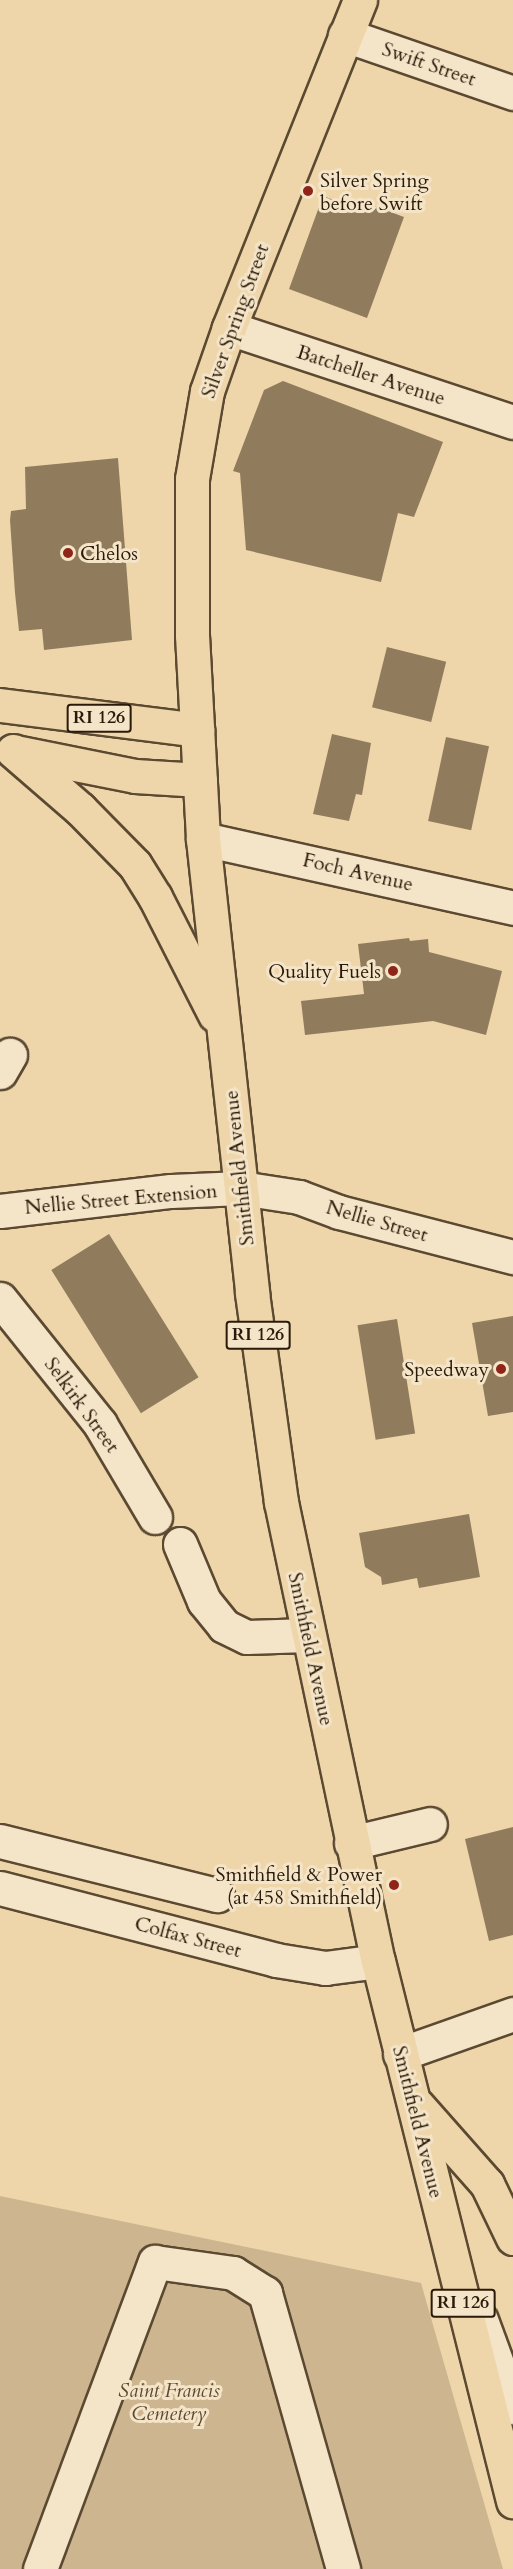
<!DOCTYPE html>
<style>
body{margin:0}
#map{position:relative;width:513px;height:2569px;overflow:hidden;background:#eed6aa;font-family:Cardo,serif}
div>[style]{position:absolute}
.green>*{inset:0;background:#cdb68f}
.building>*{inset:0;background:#907c5d;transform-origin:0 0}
.roads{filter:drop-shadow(2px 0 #5b4931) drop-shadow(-2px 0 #5b4931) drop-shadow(0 2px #5b4931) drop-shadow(0 -2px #5b4931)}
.minor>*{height:33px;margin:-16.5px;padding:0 16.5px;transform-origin:16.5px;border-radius:16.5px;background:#f4e4c8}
.major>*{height:33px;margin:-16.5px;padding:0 16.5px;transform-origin:16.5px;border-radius:16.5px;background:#eed6aa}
.dots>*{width:16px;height:16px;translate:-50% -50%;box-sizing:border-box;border:3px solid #f4e4c8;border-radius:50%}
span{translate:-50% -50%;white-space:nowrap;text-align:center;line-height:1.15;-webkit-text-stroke:6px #f4e4c8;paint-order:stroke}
.shield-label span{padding:2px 4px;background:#f4e4c8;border:2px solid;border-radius:4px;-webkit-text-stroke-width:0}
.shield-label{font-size:18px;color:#2a1a09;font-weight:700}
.street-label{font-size:20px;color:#2a1a09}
.poi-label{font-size:20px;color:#2a1a09}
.left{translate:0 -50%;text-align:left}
.right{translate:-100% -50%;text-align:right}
.park-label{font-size:20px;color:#5b4931;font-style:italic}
</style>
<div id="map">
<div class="green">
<div style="clip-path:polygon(0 2196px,421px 2283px,503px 2569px,0 2569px)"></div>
</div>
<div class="building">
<div style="clip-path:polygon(323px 196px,366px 212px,369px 204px,404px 217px,367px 318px,289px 289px)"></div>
<div style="clip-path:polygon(283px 381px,443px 442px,414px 517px,398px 513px,381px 582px,246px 550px,240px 473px,233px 471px,264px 390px)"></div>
<div style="clip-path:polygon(118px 458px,132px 640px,44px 650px,42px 629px,19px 631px,15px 593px,10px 520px,11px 511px,26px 509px,25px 467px)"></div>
<div style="left:387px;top:647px;width:61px;height:62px;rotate:14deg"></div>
<div style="clip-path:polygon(332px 734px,371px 743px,362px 795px,356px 794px,349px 821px,313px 814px)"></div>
<div style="left:446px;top:737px;width:44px;height:86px;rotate:12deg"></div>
<div style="clip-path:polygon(409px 938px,410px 941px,428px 939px,429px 952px,502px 971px,486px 1035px,433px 1021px,305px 1035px,301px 1001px,364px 994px,358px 944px)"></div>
<div style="left:109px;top:1234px;width:169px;height:68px;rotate:58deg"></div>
<div style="clip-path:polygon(513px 1316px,513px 1412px,488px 1416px,472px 1323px)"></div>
<div style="left:397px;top:1319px;width:116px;height:40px;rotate:81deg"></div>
<div style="clip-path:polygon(469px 1514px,480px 1577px,419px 1588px,417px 1578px,382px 1585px,381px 1577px,365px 1567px,359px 1533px)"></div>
<div style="clip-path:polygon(513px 1827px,513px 1935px,489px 1941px,465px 1839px)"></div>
</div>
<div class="roads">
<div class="minor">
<div style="left:345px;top:35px;width:178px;rotate:19deg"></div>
<div style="left:229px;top:328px;width:299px;rotate:18.3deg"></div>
<div style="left:203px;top:839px;width:318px;rotate:12.5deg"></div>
<div style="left:0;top:1072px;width:20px;rotate:-60deg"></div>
<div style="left:0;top:1211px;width:172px;rotate:-6.7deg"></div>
<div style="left:171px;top:1191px;width:70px;rotate:-2.5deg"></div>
<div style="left:241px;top:1188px;width:59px;rotate:8.8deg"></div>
<div style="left:299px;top:1197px;width:43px;rotate:20.6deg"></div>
<div style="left:339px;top:1212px;width:180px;rotate:14.5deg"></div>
<div style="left:0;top:1299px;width:160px;rotate:51.3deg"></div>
<div style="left:100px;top:1424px;width:108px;rotate:59.4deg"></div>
<div style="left:180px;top:1544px;width:62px;rotate:67.2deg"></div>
<div style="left:204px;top:1601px;width:32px;rotate:51deg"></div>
<div style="left:224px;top:1626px;width:25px;rotate:26deg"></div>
<div style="left:247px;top:1637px;width:61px;rotate:-1.9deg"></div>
<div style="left:0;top:1841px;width:224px;rotate:14deg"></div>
<div style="left:351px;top:1843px;width:81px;rotate:-13.5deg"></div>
<div style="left:0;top:1888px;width:285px;rotate:14.6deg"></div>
<div style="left:276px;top:1960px;width:50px;rotate:9.3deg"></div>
<div style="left:325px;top:1968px;width:53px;rotate:-7.5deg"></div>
<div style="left:400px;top:2054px;width:120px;rotate:-19.5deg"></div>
<div style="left:481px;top:2320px;width:93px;rotate:69.8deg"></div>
<div style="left:40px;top:2569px;width:328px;rotate:-69.5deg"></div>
<div style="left:155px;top:2262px;width:79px;rotate:8deg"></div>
<div style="left:233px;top:2273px;width:38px;rotate:32deg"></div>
<div style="left:265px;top:2293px;width:287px;rotate:74.2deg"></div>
</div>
<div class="major">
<div style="left:360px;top:0;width:353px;rotate:111.8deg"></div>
<div style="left:229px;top:328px;width:67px;rotate:109.2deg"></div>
<div style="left:207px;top:391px;width:89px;rotate:99.7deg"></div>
<div style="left:192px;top:479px;width:156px;rotate:90deg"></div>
<div style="left:192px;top:635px;width:204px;rotate:86.9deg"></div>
<div style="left:203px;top:839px;width:457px;rotate:83.8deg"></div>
<div style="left:252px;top:1293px;width:211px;rotate:82.1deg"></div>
<div style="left:281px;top:1502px;width:469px;rotate:78.1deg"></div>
<div style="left:378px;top:1961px;width:557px;rotate:75.96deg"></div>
<div style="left:0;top:705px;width:199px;rotate:7.2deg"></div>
<div style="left:13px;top:751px;width:89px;rotate:40.9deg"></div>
<div style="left:80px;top:809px;width:78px;rotate:45.5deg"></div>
<div style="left:135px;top:865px;width:38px;rotate:58deg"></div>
<div style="left:155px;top:897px;width:132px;rotate:63deg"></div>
<div style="left:15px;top:752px;width:122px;rotate:11.3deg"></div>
<div style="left:135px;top:776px;width:65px;rotate:3.5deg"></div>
<div style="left:417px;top:2105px;width:106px;rotate:48.5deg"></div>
<div style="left:487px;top:2184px;width:60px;rotate:64.3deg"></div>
</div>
</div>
<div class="dots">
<div style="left:308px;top:191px;background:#8f2418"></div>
<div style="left:68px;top:553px;background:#8f2418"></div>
<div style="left:393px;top:971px;background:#8f2418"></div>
<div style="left:501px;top:1369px;background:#8f2418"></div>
<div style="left:394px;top:1885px;background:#8f2418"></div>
</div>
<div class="shield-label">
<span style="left:99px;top:718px">RI 126</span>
<span style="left:258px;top:1335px">RI 126</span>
<span style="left:463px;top:2303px">RI 126</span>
</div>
<div class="street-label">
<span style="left:429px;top:64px;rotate:19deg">Swift Street</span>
<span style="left:235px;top:321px;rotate:-70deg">Silver Spring Street</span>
<span style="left:371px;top:375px;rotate:18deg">Batcheller Avenue</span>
<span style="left:358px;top:872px;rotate:13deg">Foch Avenue</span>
<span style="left:239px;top:1168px;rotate:-96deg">Smithfield Avenue</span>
<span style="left:121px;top:1199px;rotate:-5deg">Nellie Street Extension</span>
<span style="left:377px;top:1221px;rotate:16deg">Nellie Street</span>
<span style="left:82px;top:1405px;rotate:54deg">Selkirk Street</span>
<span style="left:311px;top:1649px;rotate:78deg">Smithfield Avenue</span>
<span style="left:188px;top:1937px;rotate:15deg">Colfax Street</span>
<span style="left:418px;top:2122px;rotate:76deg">Smithfield Avenue</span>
</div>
<div class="poi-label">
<span class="left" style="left:320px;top:192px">Silver Spring<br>before Swift</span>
<span class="left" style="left:80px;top:553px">Chelos</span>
<span class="right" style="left:381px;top:971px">Quality Fuels</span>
<span class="right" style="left:489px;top:1369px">Speedway</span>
<span class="right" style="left:382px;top:1886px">Smithfield &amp; Power<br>(at 458 Smithfield)</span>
</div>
<div class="park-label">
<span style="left:169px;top:2402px">Saint Francis<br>Cemetery</span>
</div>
</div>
